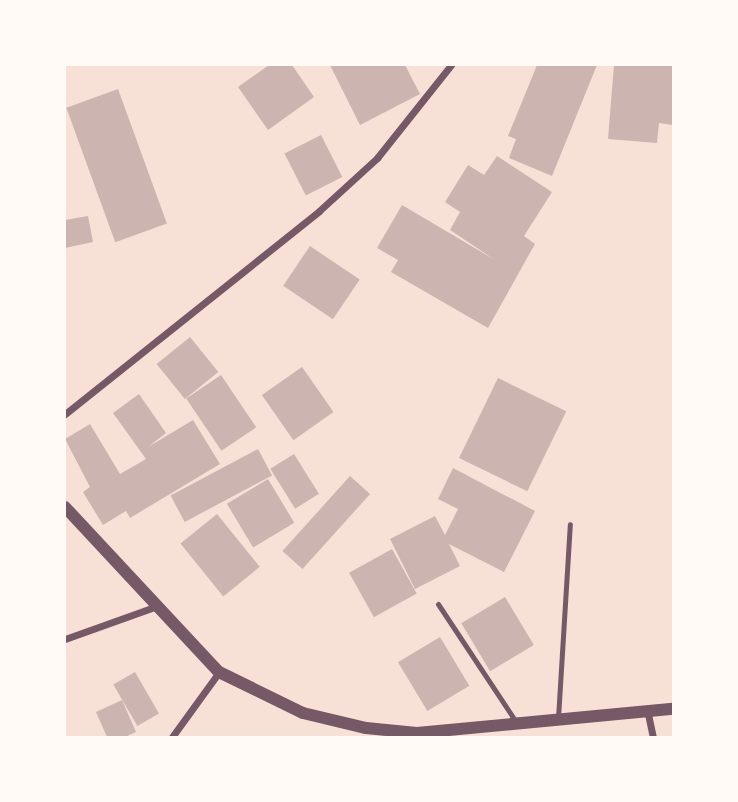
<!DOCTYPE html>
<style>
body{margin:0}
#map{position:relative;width:738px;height:802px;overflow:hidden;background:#f7e1d7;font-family:Raleway,sans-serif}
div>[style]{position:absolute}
.building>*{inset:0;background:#ccb4b1;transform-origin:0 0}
.service>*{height:5px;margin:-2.5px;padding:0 2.5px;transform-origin:2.5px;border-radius:2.5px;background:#755966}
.minor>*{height:7px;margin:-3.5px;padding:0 3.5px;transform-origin:3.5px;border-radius:3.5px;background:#755966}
.tertiary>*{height:12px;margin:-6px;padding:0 6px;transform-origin:6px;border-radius:6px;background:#755966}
span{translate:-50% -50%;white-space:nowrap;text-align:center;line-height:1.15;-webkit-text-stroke:7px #fffaf5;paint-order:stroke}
.frame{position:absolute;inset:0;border:66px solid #fffaf5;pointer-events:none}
</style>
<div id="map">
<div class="building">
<div style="clip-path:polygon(269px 65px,292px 65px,314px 97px,268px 130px,238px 87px)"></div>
<div style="clip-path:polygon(330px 65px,405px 65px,420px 94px,360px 125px)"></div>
<div style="clip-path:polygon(537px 65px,597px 65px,552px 176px,509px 158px,516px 139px,508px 136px)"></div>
<div style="clip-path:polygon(614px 65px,673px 65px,673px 125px,659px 123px,657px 143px,608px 139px)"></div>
<div style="left:118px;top:89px;width:143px;height:55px;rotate:70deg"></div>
<div style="left:321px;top:135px;width:47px;height:41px;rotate:63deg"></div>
<div style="clip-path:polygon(497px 156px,552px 192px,524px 236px,535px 244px,488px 328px,391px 272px,398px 260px,377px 248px,402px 205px,495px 260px,450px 230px,460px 212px,445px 202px,468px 165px,484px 175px)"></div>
<div style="clip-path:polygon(88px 216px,93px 242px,65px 248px,65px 220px)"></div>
<div style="left:310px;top:246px;width:60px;height:48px;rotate:34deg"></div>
<div style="left:190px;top:337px;width:45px;height:43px;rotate:51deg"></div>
<div style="left:302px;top:367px;width:55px;height:49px;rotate:55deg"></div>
<div style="left:221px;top:375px;width:63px;height:42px;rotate:56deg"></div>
<div style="left:498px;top:378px;width:76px;height:89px;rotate:26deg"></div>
<div style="clip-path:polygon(139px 394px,166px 433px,148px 447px,193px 420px,220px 464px,130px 518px,126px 511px,103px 525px,83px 492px,90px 487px,65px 439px,90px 424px,120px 474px,146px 459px,113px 413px)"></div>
<div style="left:258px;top:449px;width:30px;height:99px;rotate:62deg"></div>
<div style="left:294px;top:454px;width:47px;height:28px;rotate:58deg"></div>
<div style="clip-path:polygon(453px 468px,535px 511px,504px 572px,449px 544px,460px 566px,415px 589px,390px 539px,435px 516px,445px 535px,458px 509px,438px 499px)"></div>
<div style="left:350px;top:476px;width:27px;height:101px;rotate:42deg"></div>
<div style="left:268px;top:479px;width:51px;height:48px;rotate:59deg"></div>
<div style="left:217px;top:514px;width:68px;height:47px;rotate:51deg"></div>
<div style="left:392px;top:549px;width:51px;height:49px;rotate:61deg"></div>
<div style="left:505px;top:597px;width:56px;height:51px;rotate:59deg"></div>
<div style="left:440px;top:637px;width:57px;height:49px;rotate:59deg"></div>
<div style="left:135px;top:672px;width:48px;height:25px;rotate:60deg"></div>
<div style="clip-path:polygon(122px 700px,136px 732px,125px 737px,107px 737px,96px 712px)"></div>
</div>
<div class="service">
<div style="left:438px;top:604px;width:141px;rotate:56.5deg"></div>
<div style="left:558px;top:718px;width:194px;rotate:-86.5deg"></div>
</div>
<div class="minor">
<div style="left:65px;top:414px;width:325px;rotate:-38.6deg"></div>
<div style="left:319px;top:211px;width:79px;rotate:-42.4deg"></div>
<div style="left:377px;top:158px;width:119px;rotate:-51.5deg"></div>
<div style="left:65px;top:639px;width:98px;rotate:-19.7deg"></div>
<div style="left:648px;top:714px;width:24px;rotate:78deg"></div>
<div style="left:172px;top:737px;width:80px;rotate:-54.1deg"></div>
</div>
<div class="tertiary">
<div style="left:65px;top:507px;width:226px;rotate:47deg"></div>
<div style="left:219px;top:672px;width:93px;rotate:26deg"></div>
<div style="left:303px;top:713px;width:65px;rotate:13.4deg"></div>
<div style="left:366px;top:728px;width:51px;rotate:5.6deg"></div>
<div style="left:417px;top:733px;width:257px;rotate:-5.4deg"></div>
</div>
<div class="frame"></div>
</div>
